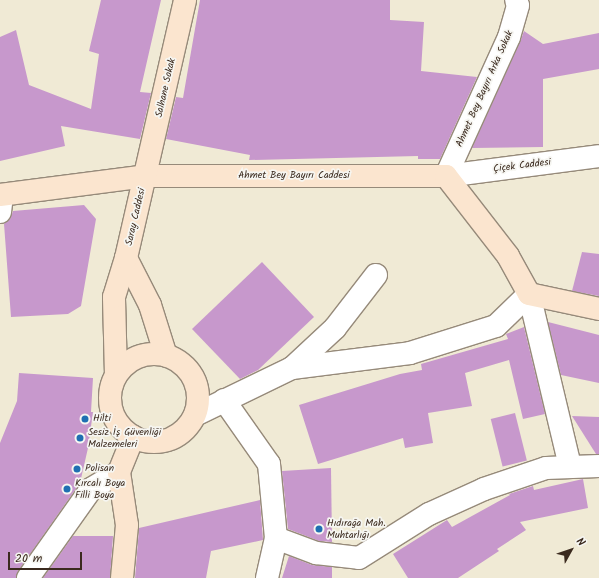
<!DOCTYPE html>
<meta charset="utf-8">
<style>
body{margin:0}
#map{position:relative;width:599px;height:578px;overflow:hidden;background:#f0ead5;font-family:Kalam,sans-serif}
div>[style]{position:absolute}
.building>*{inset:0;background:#c798cc;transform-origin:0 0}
.roads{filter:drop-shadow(1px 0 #968a7a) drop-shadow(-1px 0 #968a7a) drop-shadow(0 1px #968a7a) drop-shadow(0 -1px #968a7a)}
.street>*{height:22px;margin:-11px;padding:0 11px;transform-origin:11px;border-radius:11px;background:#fff}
.secondary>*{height:22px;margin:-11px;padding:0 11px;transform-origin:11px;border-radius:11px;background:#fbe5cf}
.secondary>.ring{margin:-11px;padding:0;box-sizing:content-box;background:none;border:22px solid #fbe5cf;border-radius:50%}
.dots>*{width:11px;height:11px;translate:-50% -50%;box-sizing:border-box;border:2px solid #f6f6f2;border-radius:50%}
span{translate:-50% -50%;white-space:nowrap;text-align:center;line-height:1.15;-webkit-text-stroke:3.5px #f6f6f2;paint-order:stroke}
.street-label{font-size:10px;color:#3b2a1e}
.poi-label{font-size:10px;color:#3b2a1e}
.left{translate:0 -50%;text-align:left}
.north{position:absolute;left:551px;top:530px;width:40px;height:40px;-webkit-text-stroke:3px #f6f6f2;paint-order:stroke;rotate:50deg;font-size:11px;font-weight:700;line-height:16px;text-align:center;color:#3b2a1e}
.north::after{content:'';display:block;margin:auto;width:14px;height:18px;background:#3b2a1e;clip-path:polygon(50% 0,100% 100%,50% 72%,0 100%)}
.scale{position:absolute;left:8px;top:552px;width:74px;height:18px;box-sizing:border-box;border:2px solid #3b2a1e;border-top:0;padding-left:5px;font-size:12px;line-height:14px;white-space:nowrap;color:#3b2a1e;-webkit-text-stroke:3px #f6f6f2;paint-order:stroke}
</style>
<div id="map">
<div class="building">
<div style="clip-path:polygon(101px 0,161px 0,140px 92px,151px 93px,140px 139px,61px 126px,65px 146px,0 161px,0 37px,16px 30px,29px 85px,91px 109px,99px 54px,89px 51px)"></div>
<div style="clip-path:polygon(200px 0,390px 0,390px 20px,424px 22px,421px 71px,477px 77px,440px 159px,418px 159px,418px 156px,249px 160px,250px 155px,166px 139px,176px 97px,183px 98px)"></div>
<div style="clip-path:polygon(524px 31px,543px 44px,599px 33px,599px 69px,543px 79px,543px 147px,472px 148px,520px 42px)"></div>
<div style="clip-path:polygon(84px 205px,96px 219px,81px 306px,68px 314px,11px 317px,4px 224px,10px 219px,13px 211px)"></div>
<div style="clip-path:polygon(582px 252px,599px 254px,599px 296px,572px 291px)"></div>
<div style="clip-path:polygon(262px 262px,314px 317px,258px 370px,240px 379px,192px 329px)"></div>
<div style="clip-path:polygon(548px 322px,599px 335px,599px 383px,561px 375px)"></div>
<div style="clip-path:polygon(524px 327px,545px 414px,523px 419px,509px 360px,465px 373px,472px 406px,428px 413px,433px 443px,405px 448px,403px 438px,318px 464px,299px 405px,400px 374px,422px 370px,421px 364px,508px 339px,506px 334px)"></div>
<div style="clip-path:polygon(19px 373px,93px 378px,91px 412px,93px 412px,88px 448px,80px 483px,18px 571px,16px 578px,0 578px,0 443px,17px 401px)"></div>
<div style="left:515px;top:413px;width:49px;height:25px;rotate:76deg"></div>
<div style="clip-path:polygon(572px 416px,599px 417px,599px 454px,596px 454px)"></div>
<div style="clip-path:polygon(331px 468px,332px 542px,319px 541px,288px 529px,282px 471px)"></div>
<div style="clip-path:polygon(583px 479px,588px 508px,520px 522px,526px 530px,497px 549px,499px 551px,458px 578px,408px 578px,393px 554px,447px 520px,452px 527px,510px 495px,509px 494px,533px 486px,534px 490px)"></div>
<div style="clip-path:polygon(260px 500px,263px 540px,211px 551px,206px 578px,135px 578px,139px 528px)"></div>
<div style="clip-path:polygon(73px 536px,113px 536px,110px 578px,43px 578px)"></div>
<div style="clip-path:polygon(289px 556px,312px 565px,332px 567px,332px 578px,282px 578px)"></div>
</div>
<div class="roads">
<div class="street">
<div style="left:446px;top:176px;width:153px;rotate:-65.6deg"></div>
<div style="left:509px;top:37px;width:33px;rotate:-74deg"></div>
<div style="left:518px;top:5px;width:5px;rotate:-112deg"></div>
<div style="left:446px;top:176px;width:154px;rotate:-7.4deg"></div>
<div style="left:0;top:212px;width:17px;rotate:-83deg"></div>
<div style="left:529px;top:294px;width:177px;rotate:76.6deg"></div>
<div style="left:292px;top:368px;width:59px;rotate:-42.9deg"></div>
<div style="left:335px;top:328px;width:67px;rotate:-52.3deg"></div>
<div style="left:224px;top:400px;width:78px;rotate:54.9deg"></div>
<div style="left:269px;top:464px;width:74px;rotate:84.6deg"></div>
<div style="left:276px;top:538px;width:41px;rotate:102.7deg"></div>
<div style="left:195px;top:415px;width:108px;rotate:-25.9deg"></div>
<div style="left:292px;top:368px;width:119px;rotate:-7.2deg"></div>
<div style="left:410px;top:353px;width:90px;rotate:-17.4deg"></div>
<div style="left:496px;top:326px;width:46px;rotate:-44.1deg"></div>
<div style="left:276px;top:538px;width:43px;rotate:20.6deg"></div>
<div style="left:316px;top:553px;width:43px;rotate:6.6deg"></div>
<div style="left:359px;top:558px;width:83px;rotate:-32.2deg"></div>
<div style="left:429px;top:514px;width:60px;rotate:-24.4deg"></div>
<div style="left:484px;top:489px;width:65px;rotate:-18.7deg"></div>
<div style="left:546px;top:468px;width:53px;rotate:-2.2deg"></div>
<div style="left:28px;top:578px;width:109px;rotate:-54.7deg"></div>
<div style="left:91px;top:489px;width:33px;rotate:-31deg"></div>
</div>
<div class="secondary">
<div style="left:0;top:195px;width:147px;rotate:-7.4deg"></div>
<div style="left:146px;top:176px;width:300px"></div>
<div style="left:446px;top:176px;width:101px;rotate:52.2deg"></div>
<div style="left:508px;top:256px;width:43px;rotate:61.1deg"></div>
<div style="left:529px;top:294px;width:72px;rotate:12.1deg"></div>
<div style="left:126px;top:258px;width:53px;rotate:62.9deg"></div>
<div style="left:150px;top:305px;width:53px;rotate:72.6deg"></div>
<div class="ring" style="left:110px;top:354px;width:66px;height:66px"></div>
<div style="left:116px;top:375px;width:78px;rotate:-91.5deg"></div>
<div style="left:114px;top:297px;width:41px;rotate:-72.9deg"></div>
<div style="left:126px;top:258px;width:265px;rotate:-77.1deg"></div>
<div style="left:122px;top:578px;width:53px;rotate:-84.6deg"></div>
<div style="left:127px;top:525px;width:54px;rotate:-98.6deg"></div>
<div style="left:119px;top:472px;width:38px;rotate:-68deg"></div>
</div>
</div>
<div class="dots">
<div style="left:85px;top:419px;background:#1f6fb2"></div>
<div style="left:80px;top:438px;background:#1f6fb2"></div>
<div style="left:77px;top:469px;background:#1f6fb2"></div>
<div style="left:67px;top:489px;background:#1f6fb2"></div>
<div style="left:319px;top:529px;background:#1f6fb2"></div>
</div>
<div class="street-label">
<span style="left:166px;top:88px;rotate:-77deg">Salhane Sokak</span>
<span style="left:485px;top:89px;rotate:-66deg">Ahmet Bey Bayırı Arka Sokak</span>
<span style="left:522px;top:166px;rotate:-7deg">Çiçek Caddesi</span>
<span style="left:294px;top:176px">Ahmet Bey Bayırı Caddesi</span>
<span style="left:136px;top:217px;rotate:-77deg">Saray Caddesi</span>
</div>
<div class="poi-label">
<span class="left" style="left:93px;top:419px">Hilti</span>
<span class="left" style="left:88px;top:438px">Sesiz İş Güvenliği<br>Malzemeleri</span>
<span class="left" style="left:85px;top:469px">Polisan</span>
<span class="left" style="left:75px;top:489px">Kırcalı Boya<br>Filli Boya</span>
<span class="left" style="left:327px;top:529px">Hıdırağa Mah.<br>Muhtarlığı</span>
</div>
<div class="north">N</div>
<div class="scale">20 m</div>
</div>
